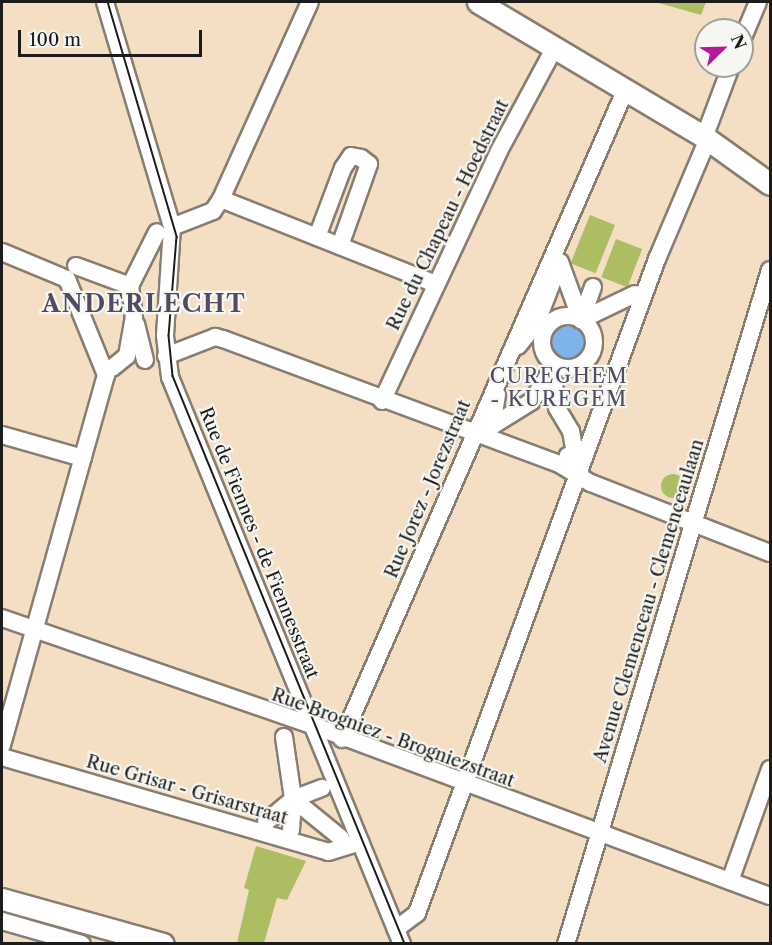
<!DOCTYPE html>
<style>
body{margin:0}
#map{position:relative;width:772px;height:945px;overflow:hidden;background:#f4dfc4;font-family:"Libre Caslon Text",serif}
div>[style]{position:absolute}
.green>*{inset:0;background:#adbd61;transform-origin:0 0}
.round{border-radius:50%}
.water>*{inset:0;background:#7db4ec}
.roads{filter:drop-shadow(2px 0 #887e70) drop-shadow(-2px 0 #887e70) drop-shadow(0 2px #887e70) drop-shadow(0 -2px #887e70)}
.minor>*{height:16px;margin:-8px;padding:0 8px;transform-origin:8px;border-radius:8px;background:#fff}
.minor>.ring{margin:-8px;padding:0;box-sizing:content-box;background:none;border:16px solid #fff;border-radius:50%}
.major>*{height:21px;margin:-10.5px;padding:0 10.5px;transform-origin:10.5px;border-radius:10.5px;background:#fff}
.tram>*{height:1.5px;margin:-0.75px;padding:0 0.75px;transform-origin:0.75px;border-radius:0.75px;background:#1c1c1c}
span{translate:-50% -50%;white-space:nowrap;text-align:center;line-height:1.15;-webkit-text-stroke:4.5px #f6f6f2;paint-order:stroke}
.street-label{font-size:18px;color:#1c1c1c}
.neighbourhood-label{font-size:20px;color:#514b62;letter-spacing:1.5px}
.district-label{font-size:24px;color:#514b62;font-weight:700;letter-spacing:1.5px}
.frame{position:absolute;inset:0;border:3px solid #1c1c1c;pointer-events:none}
.north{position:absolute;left:694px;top:18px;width:60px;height:60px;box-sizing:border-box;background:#f6f6f2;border:2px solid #9f9f9c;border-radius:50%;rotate:67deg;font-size:16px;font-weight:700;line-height:24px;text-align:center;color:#1c1c1c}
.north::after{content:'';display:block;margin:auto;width:21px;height:27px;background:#b5179e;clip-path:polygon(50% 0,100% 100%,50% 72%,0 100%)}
.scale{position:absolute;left:18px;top:30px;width:184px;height:27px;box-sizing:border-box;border:3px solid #1c1c1c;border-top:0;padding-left:8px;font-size:18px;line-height:21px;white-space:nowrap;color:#1c1c1c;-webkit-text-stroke:4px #f6f6f2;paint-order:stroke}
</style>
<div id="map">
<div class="green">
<div style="clip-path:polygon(655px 2px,706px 2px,701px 15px)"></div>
<div style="left:590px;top:215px;width:27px;height:52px;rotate:22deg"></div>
<div style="left:616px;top:239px;width:28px;height:41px;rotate:21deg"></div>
<div class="round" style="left:661px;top:474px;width:24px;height:24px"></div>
<div style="clip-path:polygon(256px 846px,306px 861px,287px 900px,277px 898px,264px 943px,237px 943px,249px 890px,244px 888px)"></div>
</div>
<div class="water">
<div class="round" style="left:551px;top:325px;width:38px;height:38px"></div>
</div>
<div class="roads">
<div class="minor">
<div style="left:105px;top:2px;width:235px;rotate:73.4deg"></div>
<div style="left:172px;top:227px;width:109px;rotate:93.7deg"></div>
<div style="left:165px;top:336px;width:41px;rotate:83deg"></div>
<div style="left:170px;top:377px;width:613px;rotate:67.75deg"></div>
<div style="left:742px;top:40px;width:41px;rotate:-67.2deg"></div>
<div style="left:707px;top:130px;width:68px;rotate:-69.4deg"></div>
<div style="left:221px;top:199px;width:231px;rotate:21.6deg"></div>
<div style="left:172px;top:227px;width:44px;rotate:-21.3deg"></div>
<div style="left:213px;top:211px;width:14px;rotate:-56deg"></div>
<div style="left:221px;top:199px;width:216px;rotate:-65.7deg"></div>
<div style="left:317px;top:237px;width:74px;rotate:-69.4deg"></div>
<div style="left:343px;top:168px;width:14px;rotate:-56deg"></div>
<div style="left:351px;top:156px;width:10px;rotate:11deg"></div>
<div style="left:361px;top:158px;width:10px;rotate:37deg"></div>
<div style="left:369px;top:164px;width:87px;rotate:109.5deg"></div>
<div style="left:2px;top:252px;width:70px;rotate:22.6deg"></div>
<div style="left:67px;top:279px;width:104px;rotate:67.9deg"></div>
<div style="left:106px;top:375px;width:385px;rotate:105.7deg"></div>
<div style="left:560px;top:262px;width:62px;rotate:70.1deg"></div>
<div style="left:581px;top:320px;width:35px;rotate:-70deg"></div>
<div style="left:76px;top:266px;width:58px;rotate:20.3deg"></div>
<div class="ring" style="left:542px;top:316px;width:36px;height:36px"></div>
<div style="left:581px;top:320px;width:60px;rotate:-25.7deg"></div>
<div style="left:136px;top:324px;width:37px;rotate:76deg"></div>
<div style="left:518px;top:346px;width:28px;rotate:-51deg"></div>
<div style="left:536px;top:324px;width:66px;rotate:-68.8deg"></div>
<div style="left:166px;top:356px;width:53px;rotate:-21.2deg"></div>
<div style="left:215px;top:337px;width:8px;rotate:14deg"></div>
<div style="left:223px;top:339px;width:358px;rotate:20.4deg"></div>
<div style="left:559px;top:464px;width:37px;rotate:31deg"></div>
<div style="left:591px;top:483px;width:192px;rotate:21.4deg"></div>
<div style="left:112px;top:368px;width:19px;rotate:-39deg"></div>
<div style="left:127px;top:356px;width:39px;rotate:-80deg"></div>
<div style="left:134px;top:318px;width:32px;rotate:-97deg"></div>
<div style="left:130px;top:286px;width:60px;rotate:-63.4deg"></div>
<div style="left:552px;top:368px;width:40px;rotate:82.9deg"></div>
<div style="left:557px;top:408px;width:27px;rotate:59deg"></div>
<div style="left:571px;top:431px;width:28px;rotate:80deg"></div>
<div style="left:576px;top:459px;width:9px;rotate:-159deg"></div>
<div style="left:382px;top:401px;width:276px;rotate:-64.9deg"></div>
<div style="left:499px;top:151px;width:116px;rotate:-61.7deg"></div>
<div style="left:485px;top:423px;width:8px;rotate:23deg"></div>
<div style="left:492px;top:426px;width:47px;rotate:-32deg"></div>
<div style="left:532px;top:401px;width:41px;rotate:-57.8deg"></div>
<div style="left:492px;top:426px;width:32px;rotate:-81deg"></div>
<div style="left:2px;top:435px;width:84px;rotate:15.9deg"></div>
<div style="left:2px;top:618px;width:336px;rotate:19.1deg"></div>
<div style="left:320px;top:728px;width:480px;rotate:20.5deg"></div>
<div style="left:284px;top:737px;width:63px;rotate:81.7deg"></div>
<div style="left:342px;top:739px;width:707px;rotate:-66.41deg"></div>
<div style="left:2px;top:757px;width:340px;rotate:16.2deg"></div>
<div style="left:328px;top:852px;width:34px;rotate:-17deg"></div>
<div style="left:266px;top:822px;width:35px;rotate:-40deg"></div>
<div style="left:293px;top:799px;width:62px;rotate:39.1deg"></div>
<div style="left:291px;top:830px;width:31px;rotate:-86deg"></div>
<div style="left:293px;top:799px;width:31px;rotate:-21deg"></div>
<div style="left:730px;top:881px;width:119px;rotate:-70.3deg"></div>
<div style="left:2px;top:921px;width:83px;rotate:16deg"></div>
<div style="left:396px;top:929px;width:26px;rotate:-37deg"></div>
<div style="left:417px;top:913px;width:697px;rotate:-69.85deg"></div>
<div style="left:657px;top:259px;width:130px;rotate:-67deg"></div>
<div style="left:566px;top:944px;width:704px;rotate:-73.16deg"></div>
</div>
<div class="major">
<div style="left:478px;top:2px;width:262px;rotate:30.8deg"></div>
<div style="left:703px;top:136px;width:82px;rotate:35.6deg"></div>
<div style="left:2px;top:899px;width:167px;rotate:15.6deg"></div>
</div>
</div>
<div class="tram">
<div style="left:108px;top:2px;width:245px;rotate:73.6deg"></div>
<div style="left:177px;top:237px;width:99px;rotate:94.6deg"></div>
<div style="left:169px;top:336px;width:40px;rotate:84.3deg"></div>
<div style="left:173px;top:376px;width:614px;rotate:67.78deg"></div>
</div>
<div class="street-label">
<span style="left:448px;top:215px;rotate:-64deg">Rue du Chapeau - Hoedstraat</span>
<span style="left:428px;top:489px;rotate:-67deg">Rue Jorez - Jorezstraat</span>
<span style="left:259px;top:543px;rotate:68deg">Rue de Fiennes - de Fiennesstraat</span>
<span style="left:649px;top:601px;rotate:-73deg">Avenue Clemenceau - Clemenceaulaan</span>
<span style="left:393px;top:738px;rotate:20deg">Rue Brogniez - Brogniezstraat</span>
<span style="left:187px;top:790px;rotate:16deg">Rue Grisar - Grisarstraat</span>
</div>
<div class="neighbourhood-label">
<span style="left:559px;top:388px">CUREGHEM<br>- KUREGEM</span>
</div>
<div class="district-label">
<span style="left:144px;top:304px">ANDERLECHT</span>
</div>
<div class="frame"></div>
<div class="north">N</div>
<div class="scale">100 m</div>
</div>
